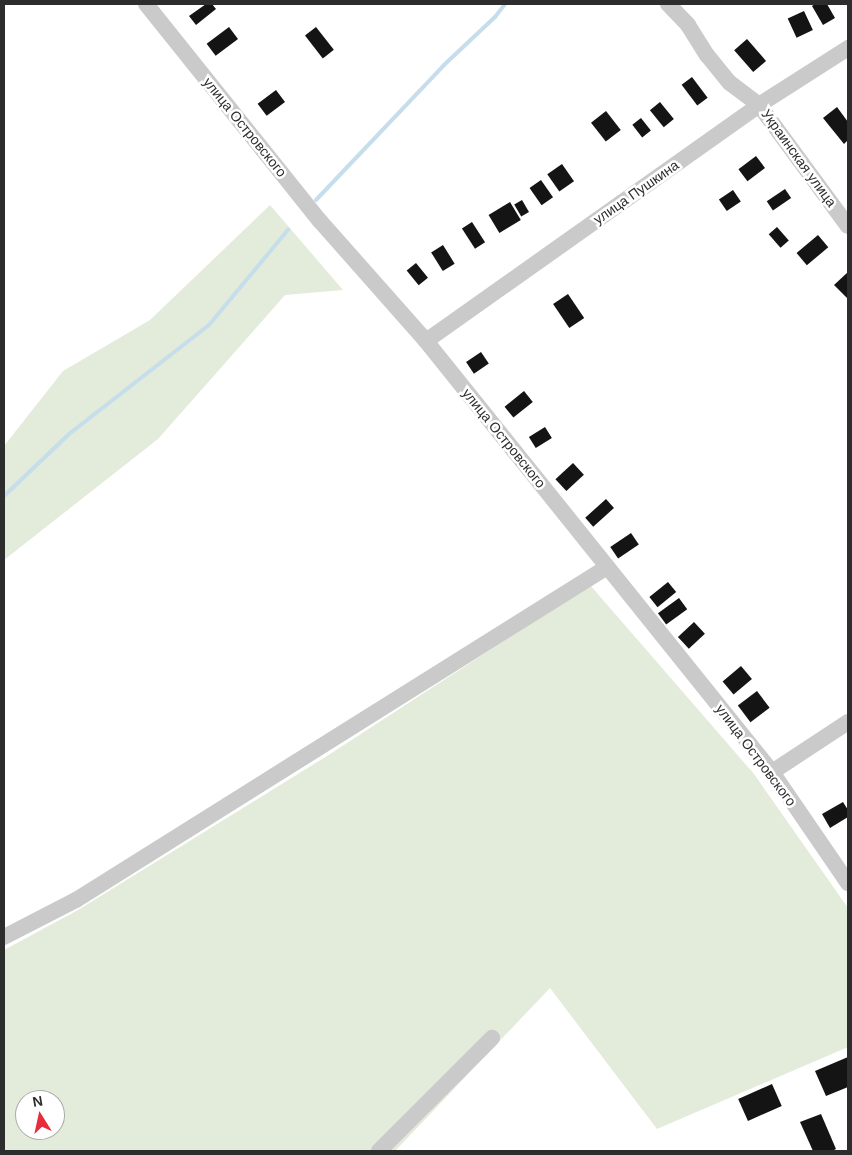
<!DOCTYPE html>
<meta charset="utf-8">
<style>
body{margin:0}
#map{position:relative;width:852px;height:1155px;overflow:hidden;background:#fff;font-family:Arial,sans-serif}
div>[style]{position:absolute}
.green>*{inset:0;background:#e3ebda}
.stream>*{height:4px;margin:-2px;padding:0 2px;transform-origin:2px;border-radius:2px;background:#c6ddeb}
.building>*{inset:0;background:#141414;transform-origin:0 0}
.minor>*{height:16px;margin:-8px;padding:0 8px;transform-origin:8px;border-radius:8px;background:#cacaca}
span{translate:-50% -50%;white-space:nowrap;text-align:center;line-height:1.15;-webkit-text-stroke:5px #fff;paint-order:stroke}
.street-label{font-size:14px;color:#2d2d2d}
.frame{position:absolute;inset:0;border:5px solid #2d2d2d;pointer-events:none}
.north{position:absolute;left:15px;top:1090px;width:50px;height:50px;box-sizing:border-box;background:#fff;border:1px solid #ababab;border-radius:50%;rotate:350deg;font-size:14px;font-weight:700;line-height:20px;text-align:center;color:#2d2d2d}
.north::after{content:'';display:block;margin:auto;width:18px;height:22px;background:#e72c3c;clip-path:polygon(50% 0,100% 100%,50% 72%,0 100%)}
</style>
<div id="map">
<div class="green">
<div style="clip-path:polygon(270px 205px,343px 290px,285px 295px,158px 439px,4px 560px,4px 446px,63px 371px,150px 320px)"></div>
<div style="clip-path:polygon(evenodd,590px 585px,754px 774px,848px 908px,848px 1047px,657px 1129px,550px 988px,395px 1151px,4px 1151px,4px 950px,78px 910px,327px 756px,590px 585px,25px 1100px,55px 1100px,55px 1130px,25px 1130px,25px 1100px)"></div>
</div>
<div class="stream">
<div style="left:316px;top:200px;width:186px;rotate:-46.5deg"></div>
<div style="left:444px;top:65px;width:70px;rotate:-43.3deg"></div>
<div style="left:495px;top:17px;width:16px;rotate:-52deg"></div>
<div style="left:4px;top:496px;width:90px;rotate:-43.6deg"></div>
<div style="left:69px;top:434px;width:177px;rotate:-37.9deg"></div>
<div style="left:209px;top:325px;width:124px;rotate:-50.3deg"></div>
</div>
<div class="building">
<div style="clip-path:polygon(206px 4px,212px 4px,216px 9px,196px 25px,189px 16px)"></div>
<div style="clip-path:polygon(815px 4px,827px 4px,835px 18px,823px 25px,812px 6px)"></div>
<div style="left:804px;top:11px;width:21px;height:18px;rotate:65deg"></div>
<div style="left:229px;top:27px;width:15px;height:28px;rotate:53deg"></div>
<div style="left:316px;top:27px;width:29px;height:14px;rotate:52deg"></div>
<div style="left:747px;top:39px;width:29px;height:17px;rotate:49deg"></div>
<div style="left:692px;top:77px;width:26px;height:13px;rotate:53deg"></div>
<div style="left:276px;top:90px;width:15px;height:23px;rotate:53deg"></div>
<div style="left:660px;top:102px;width:22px;height:13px;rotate:51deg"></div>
<div style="clip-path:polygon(837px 107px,848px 122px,848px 140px,844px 144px,823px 118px)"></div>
<div style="left:606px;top:111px;width:24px;height:19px;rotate:52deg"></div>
<div style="left:641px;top:118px;width:16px;height:11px;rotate:52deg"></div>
<div style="left:756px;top:156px;width:15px;height:22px;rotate:53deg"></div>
<div style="left:562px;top:164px;width:21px;height:18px;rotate:55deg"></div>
<div style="left:541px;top:180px;width:21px;height:14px;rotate:55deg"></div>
<div style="left:785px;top:189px;width:11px;height:22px;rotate:56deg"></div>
<div style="left:733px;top:190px;width:14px;height:17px;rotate:56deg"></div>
<div style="left:522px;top:200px;width:14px;height:9px;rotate:60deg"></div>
<div style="left:510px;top:202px;width:21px;height:25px;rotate:59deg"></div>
<div style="left:472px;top:222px;width:24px;height:12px;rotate:57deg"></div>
<div style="left:777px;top:227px;width:18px;height:11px;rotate:49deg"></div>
<div style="left:818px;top:235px;width:16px;height:28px;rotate:50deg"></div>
<div style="left:443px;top:245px;width:22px;height:14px;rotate:58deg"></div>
<div style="left:416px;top:263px;width:19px;height:12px;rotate:51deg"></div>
<div style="clip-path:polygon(848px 272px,848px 297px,847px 298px,834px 285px)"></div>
<div style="left:568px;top:294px;width:29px;height:18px;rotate:56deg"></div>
<div style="left:481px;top:352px;width:14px;height:18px;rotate:56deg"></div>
<div style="left:524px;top:391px;width:14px;height:25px;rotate:51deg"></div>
<div style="left:545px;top:427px;width:13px;height:19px;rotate:58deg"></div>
<div style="left:573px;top:463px;width:16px;height:24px;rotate:47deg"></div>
<div style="left:606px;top:499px;width:12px;height:28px;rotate:48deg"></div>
<div style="left:631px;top:533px;width:14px;height:25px;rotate:56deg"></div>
<div style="left:668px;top:582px;width:13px;height:24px;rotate:51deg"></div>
<div style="left:679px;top:598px;width:14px;height:26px;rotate:54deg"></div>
<div style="left:694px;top:622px;width:16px;height:22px;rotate:47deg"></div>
<div style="left:741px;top:666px;width:17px;height:24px;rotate:50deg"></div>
<div style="left:757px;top:691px;width:21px;height:24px;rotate:53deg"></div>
<div style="clip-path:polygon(843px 802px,848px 810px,848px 817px,830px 828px,822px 814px)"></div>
<div style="clip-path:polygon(848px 1057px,848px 1087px,826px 1096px,815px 1071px)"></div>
<div style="left:772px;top:1084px;width:24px;height:37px;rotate:66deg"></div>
<div style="clip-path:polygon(821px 1114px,836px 1149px,832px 1151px,813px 1151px,800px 1122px)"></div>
</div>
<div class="minor">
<div style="left:146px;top:4px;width:278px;rotate:51.3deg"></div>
<div style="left:320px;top:221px;width:160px;rotate:48.5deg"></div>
<div style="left:426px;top:341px;width:553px;rotate:51.24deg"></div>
<div style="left:772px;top:772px;width:135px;rotate:55.6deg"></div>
<div style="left:668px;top:4px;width:29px;rotate:46deg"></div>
<div style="left:688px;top:25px;width:36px;rotate:58deg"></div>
<div style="left:707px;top:55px;width:36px;rotate:51deg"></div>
<div style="left:730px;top:83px;width:36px;rotate:37deg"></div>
<div style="left:759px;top:105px;width:150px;rotate:53.7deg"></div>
<div style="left:426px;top:341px;width:408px;rotate:-35.3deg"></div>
<div style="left:759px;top:105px;width:106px;rotate:-32.6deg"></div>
<div style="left:772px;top:772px;width:91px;rotate:-33.3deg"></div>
<div style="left:4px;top:937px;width:81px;rotate:-27.2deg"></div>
<div style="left:76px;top:900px;width:627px;rotate:-32.09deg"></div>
<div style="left:379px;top:1151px;width:160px;rotate:-45deg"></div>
</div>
<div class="street-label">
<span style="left:245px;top:127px;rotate:51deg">улица Островского</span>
<span style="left:799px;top:158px;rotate:54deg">Украинская улица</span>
<span style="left:636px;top:192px;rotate:-35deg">улица Пушкина</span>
<span style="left:504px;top:438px;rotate:51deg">улица Островского</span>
<span style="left:756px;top:755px;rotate:53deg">улица Островского</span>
</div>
<div class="frame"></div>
<div class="north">N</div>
</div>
